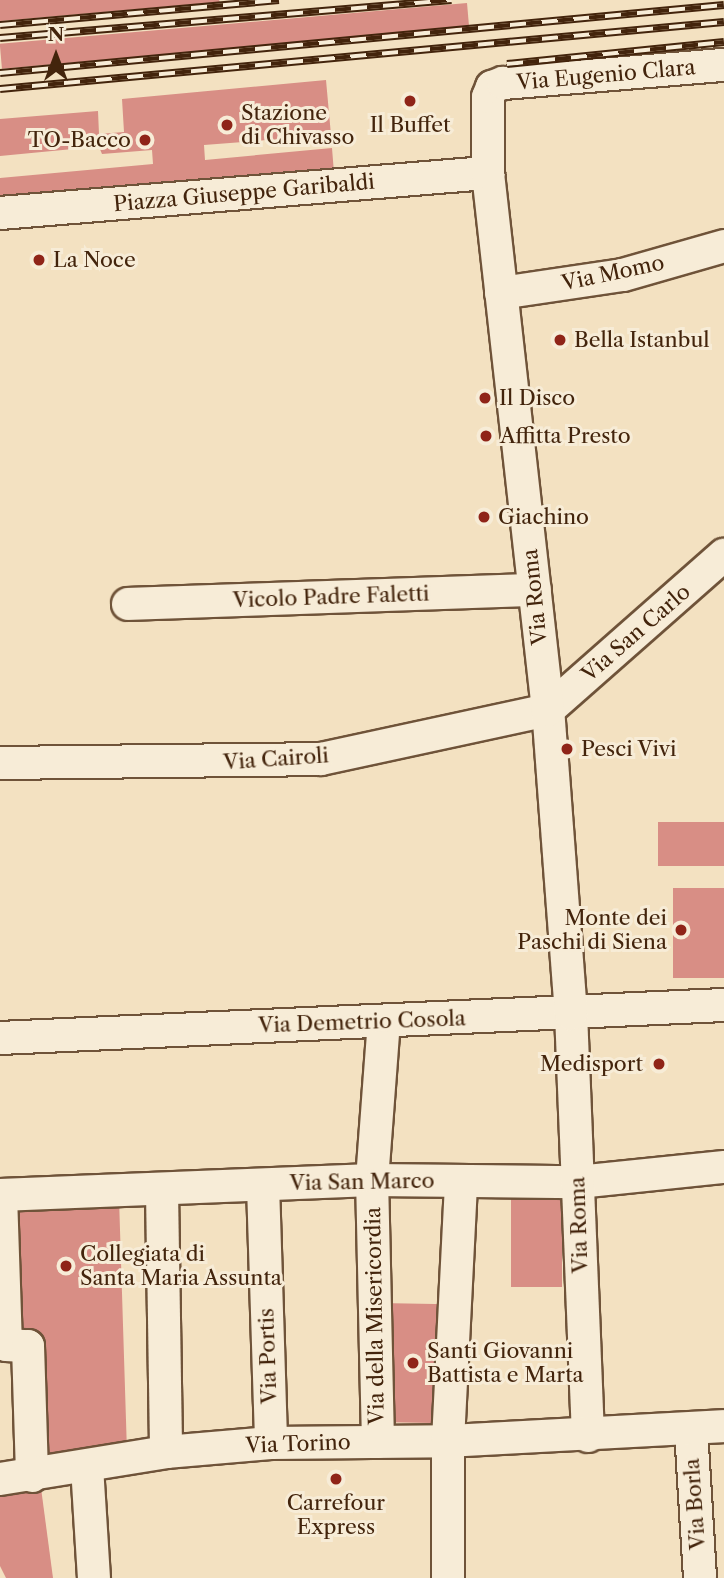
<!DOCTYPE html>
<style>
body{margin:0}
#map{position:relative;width:724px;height:1578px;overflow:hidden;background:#f3e1c1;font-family:"Libre Caslon Text",serif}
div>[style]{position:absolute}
.building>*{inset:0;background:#d88e85;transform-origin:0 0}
.roads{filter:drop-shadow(2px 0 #6f5339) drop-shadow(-2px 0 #6f5339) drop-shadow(0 2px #6f5339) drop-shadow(0 -2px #6f5339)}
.minor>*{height:32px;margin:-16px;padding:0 16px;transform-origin:16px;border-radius:16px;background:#f7ecd7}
.rail>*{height:8px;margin-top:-4px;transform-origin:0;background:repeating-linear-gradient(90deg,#f7ecd7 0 16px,#43240c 0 32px);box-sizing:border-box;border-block:2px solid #43240c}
.dots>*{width:19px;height:19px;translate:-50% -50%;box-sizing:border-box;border:4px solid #f7ecd7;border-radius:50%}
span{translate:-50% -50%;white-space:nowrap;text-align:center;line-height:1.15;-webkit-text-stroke:6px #f7ecd7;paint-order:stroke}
.street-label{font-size:21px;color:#43240c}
.poi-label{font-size:21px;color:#43240c}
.left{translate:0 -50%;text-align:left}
.right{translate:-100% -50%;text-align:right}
.north{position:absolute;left:21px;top:21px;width:70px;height:70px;-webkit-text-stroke:5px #f7ecd7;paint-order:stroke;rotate:0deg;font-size:19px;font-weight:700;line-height:28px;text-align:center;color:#43240c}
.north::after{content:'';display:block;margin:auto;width:24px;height:32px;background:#43240c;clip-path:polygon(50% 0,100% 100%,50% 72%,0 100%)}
</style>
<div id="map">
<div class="building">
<div style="clip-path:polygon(0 0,219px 0,220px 2px,0 21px)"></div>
<div style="left:467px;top:3px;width:25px;height:469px;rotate:85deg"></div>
<div style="clip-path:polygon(326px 80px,331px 135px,204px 145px,205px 160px,332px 148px,334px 173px,0 204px,0 178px,153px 164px,152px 150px,102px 154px,97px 142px,73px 144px,73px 149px,0 156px,0 119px,98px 111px,99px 134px,124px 132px,122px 99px)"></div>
<div style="left:724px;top:822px;width:44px;height:66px;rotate:90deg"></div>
<div style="left:724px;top:888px;width:90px;height:51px;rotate:90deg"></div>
<div style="left:511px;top:1189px;width:51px;height:98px"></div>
<div style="clip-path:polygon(119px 1198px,127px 1452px,38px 1455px,35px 1331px,14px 1332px,9px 1201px)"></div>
<div style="left:379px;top:1303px;width:70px;height:119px;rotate:1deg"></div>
<div style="clip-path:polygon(41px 1488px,53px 1578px,6px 1578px,0 1566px,0 1491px)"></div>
</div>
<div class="roads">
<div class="minor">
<div style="left:0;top:213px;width:490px;rotate:-4.7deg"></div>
<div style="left:501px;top:293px;width:123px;rotate:-8.4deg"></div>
<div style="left:623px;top:275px;width:105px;rotate:-16deg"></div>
<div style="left:128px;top:604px;width:407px;rotate:-2deg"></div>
<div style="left:0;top:763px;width:321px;rotate:-0.7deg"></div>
<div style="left:321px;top:759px;width:232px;rotate:-12.2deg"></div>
<div style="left:548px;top:710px;width:235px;rotate:-41.4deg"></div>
<div style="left:0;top:1038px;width:725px;rotate:-2.61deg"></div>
<div style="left:263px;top:1185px;width:258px;rotate:88.2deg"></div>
<div style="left:162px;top:1191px;width:261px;rotate:89.1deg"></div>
<div style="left:0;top:1195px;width:372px;rotate:-2.3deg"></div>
<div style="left:372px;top:1180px;width:206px;rotate:0.6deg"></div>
<div style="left:578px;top:1182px;width:147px;rotate:-5.9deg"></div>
<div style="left:1px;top:1195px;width:150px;rotate:88.1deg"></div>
<div style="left:6px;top:1345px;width:22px;rotate:3deg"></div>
<div style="left:28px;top:1346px;width:130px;rotate:88.2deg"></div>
<div style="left:691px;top:1430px;width:148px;rotate:86.5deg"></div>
<div style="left:588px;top:1436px;width:422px;rotate:-92.3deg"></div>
<div style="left:571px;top:1014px;width:305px;rotate:-94.3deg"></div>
<div style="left:548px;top:710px;width:540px;rotate:-96.38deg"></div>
<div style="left:488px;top:173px;width:76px;rotate:-90deg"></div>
<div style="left:488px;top:97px;width:11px;rotate:-68deg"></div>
<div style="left:492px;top:87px;width:12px;rotate:-20deg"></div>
<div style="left:503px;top:83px;width:222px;rotate:-4.7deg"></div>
<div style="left:378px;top:1442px;width:262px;rotate:-91.3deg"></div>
<div style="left:372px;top:1180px;width:158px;rotate:-85.7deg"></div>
<div style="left:87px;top:1467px;width:111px;rotate:86.4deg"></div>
<div style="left:0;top:1479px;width:168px;rotate:-9.2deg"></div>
<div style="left:166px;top:1452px;width:105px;rotate:-4.9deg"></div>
<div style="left:271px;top:1443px;width:177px;rotate:-0.6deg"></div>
<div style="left:448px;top:1441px;width:276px;rotate:-3.1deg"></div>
<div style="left:448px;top:1578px;width:137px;rotate:-90deg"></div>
<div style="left:448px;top:1441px;width:260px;rotate:-87.1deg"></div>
</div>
</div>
<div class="rail">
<div style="left:0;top:25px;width:280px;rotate:-5.1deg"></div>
<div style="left:0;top:38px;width:453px;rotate:-4.8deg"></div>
<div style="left:507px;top:64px;width:218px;rotate:-5.8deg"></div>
<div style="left:0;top:73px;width:727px;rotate:-5.37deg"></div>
<div style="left:0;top:89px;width:727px;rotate:-5.29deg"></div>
</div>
<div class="dots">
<div style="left:410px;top:101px;background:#8f2418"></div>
<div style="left:227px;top:125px;background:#8f2418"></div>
<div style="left:145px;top:140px;background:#8f2418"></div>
<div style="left:39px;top:260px;background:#8f2418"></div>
<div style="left:560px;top:340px;background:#8f2418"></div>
<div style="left:485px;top:398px;background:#8f2418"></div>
<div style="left:486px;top:436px;background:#8f2418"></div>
<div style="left:484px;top:517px;background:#8f2418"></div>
<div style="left:567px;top:749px;background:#8f2418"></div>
<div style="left:681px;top:930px;background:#8f2418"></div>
<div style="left:659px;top:1064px;background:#8f2418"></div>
<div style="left:66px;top:1266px;background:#8f2418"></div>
<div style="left:413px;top:1363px;background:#8f2418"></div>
<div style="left:336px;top:1479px;background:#8f2418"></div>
</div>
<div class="street-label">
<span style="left:606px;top:75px;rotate:-5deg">Via Eugenio Clara</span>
<span style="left:244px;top:193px;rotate:-5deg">Piazza Giuseppe Garibaldi</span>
<span style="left:613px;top:273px;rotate:-12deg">Via Momo</span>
<span style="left:331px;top:597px;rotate:-2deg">Vicolo Padre Faletti</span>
<span style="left:535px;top:597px;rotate:-96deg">Via Roma</span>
<span style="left:636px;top:633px;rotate:-41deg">Via San Carlo</span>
<span style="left:276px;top:759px;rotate:-4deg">Via Cairoli</span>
<span style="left:362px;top:1022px;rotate:-2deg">Via Demetrio Cosola</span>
<span style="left:362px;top:1182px;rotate:-1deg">Via San Marco</span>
<span style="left:579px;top:1225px;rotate:-92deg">Via Roma</span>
<span style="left:375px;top:1316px;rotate:-91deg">Via della Misericordia</span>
<span style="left:268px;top:1356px;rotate:-92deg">Via Portis</span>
<span style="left:298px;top:1444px;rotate:-2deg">Via Torino</span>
<span style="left:695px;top:1504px;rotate:-94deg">Via Borla</span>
</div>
<div class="poi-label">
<span class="left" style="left:241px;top:125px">Stazione<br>di Chivasso</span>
<span style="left:410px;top:125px">Il Buffet</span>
<span class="right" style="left:131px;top:140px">TO-Bacco</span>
<span class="left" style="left:53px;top:260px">La Noce</span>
<span class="left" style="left:574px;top:340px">Bella Istanbul</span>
<span class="left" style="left:499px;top:398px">Il Disco</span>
<span class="left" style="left:500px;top:436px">Affitta Presto</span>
<span class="left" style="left:498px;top:517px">Giachino</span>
<span class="left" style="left:581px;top:749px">Pesci Vivi</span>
<span class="right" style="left:667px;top:930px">Monte dei<br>Paschi di Siena</span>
<span class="right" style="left:643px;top:1064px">Medisport</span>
<span class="left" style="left:80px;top:1266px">Collegiata di<br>Santa Maria Assunta</span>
<span class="left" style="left:427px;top:1363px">Santi Giovanni<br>Battista e Marta</span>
<span style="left:336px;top:1515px">Carrefour<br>Express</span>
</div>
<div class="north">N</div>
</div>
